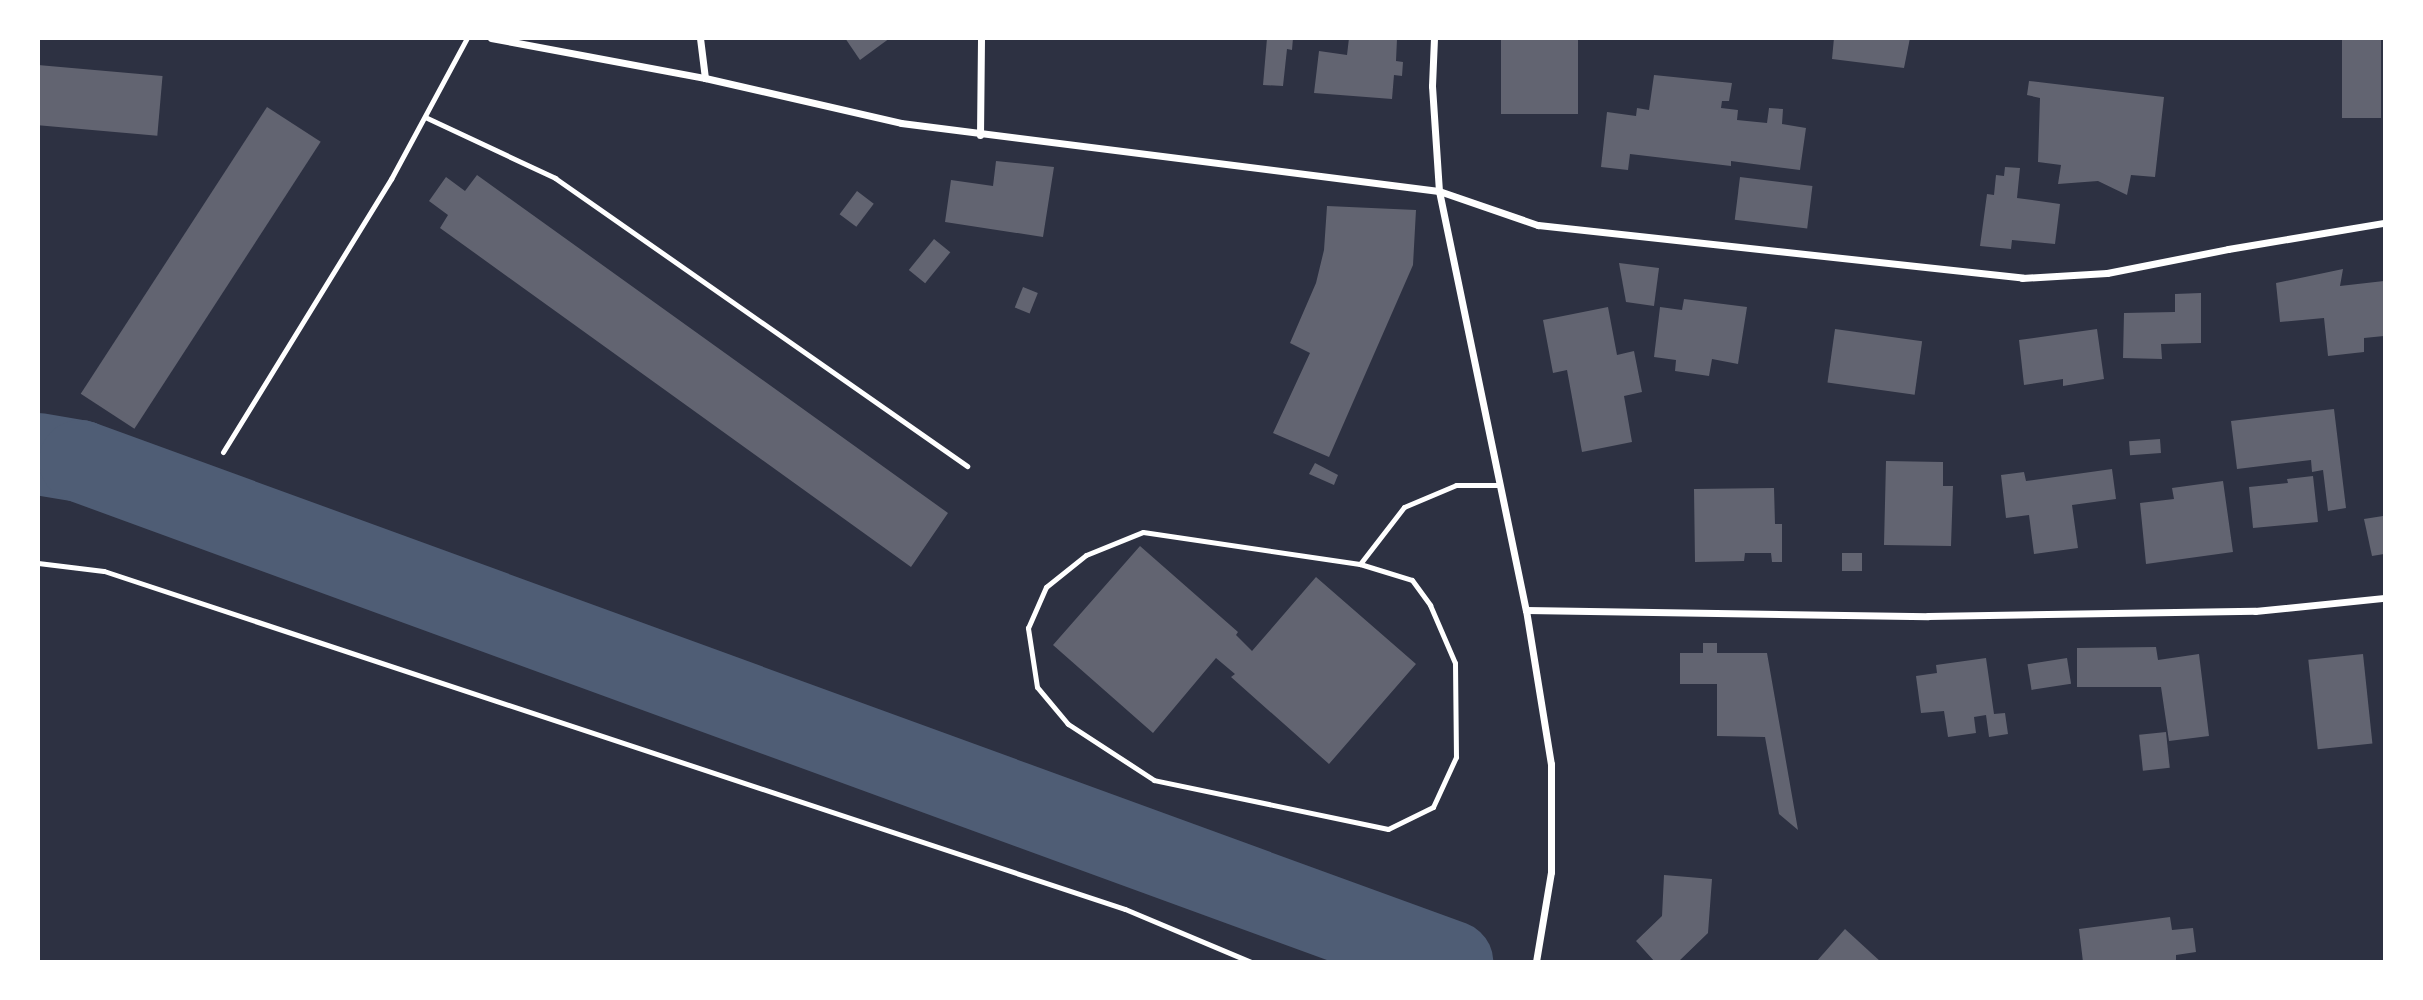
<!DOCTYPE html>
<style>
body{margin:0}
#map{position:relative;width:2423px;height:1000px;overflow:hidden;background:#2d3142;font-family:"IBM Plex Sans",sans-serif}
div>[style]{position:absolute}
.river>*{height:82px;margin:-41px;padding:0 41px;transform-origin:41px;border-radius:41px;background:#4f5d75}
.building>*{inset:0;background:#626471;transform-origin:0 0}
.service>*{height:5px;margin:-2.5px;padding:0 2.5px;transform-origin:2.5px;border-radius:2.5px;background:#fff}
.minor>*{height:7px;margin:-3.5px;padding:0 3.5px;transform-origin:3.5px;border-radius:3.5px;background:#fff}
span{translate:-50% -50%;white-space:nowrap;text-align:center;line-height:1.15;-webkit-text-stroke:5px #fff;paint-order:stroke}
.frame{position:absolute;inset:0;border:40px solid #fff;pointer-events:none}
</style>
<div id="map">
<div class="river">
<div style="left:38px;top:454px;width:43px;rotate:9.5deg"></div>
<div style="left:80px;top:461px;width:1461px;rotate:20.06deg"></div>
</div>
<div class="building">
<div style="clip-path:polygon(845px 38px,890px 38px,860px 60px)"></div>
<div style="clip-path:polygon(1267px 38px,1293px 38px,1292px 50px,1287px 49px,1283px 86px,1263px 85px)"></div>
<div style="clip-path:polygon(1349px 38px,1397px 39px,1396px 61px,1403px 62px,1402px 76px,1394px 75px,1392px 99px,1314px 93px,1319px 51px,1347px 55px)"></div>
<div style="left:1501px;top:38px;width:77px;height:76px"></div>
<div style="clip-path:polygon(1834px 38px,1910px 38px,1904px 68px,1832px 59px)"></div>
<div style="left:2342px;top:38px;width:39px;height:80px"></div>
<div style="left:38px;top:65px;width:125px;height:60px;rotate:5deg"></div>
<div style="clip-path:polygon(1654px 75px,1732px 83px,1729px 101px,1722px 101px,1721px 108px,1738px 110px,1737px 120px,1767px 123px,1769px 108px,1783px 109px,1782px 124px,1806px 128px,1800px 170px,1731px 161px,1731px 166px,1630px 154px,1628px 170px,1601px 167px,1607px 112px,1636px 116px,1637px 108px,1649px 110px)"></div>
<div style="clip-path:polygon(2029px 81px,2164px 97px,2155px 177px,2131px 175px,2127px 195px,2098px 181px,2058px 184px,2061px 165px,2038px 162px,2040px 98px,2027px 95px)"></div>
<div style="left:267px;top:107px;width:64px;height:342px;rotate:33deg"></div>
<div style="clip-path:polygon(996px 161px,1054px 167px,1043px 237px,945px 222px,951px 180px,993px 186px)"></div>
<div style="clip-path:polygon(2005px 167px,2020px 168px,2017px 198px,2060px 204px,2055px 244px,2012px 240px,2011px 249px,1980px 246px,1987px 194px,1994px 195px,1996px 175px,2004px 176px)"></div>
<div style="clip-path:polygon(477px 175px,948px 513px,911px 567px,440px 228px,448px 215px,429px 201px,446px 177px,465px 191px)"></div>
<div style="left:1740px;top:177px;width:73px;height:43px;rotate:7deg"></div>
<div style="left:857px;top:191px;width:21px;height:29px;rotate:37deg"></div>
<div style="clip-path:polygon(1327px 206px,1416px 210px,1413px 265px,1329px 457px,1273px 433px,1310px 353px,1290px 343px,1316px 283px,1324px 250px)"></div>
<div style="left:934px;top:239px;width:21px;height:40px;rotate:39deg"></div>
<div style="clip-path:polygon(1619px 263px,1659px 268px,1654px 306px,1626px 302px)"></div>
<div style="clip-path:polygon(2343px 269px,2340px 286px,2384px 281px,2384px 336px,2364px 338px,2364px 352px,2328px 356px,2324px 318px,2280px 322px,2276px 283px)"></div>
<div style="left:1023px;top:287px;width:16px;height:22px;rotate:22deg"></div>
<div style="clip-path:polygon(2201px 293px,2201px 343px,2161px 344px,2162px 359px,2123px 358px,2124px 313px,2175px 312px,2175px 294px)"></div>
<div style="clip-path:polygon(1684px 299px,1747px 307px,1738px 364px,1712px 359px,1709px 376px,1675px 371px,1676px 360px,1654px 357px,1660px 307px,1682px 310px)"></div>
<div style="clip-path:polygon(1608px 307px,1617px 355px,1634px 351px,1642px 392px,1624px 396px,1632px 442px,1582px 452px,1567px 370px,1553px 373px,1543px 320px)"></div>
<div style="left:1835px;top:329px;width:88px;height:54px;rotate:8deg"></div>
<div style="clip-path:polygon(2097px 329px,2104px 379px,2063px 386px,2063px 379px,2024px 385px,2019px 340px)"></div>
<div style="clip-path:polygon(2334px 409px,2346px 508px,2328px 511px,2323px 470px,2312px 472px,2311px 460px,2237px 469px,2231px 421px)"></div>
<div style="left:2160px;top:439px;width:14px;height:31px;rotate:86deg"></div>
<div style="clip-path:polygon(1886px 461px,1943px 462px,1943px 486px,1953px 486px,1951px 546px,1884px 545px)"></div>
<div style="clip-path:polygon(1315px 463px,1338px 475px,1334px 485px,1309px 474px)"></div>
<div style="clip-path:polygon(2112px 469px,2116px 499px,2072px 505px,2078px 548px,2034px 554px,2029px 515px,2006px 518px,2001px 475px,2024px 472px,2026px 481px)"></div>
<div style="clip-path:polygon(2313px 476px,2318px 522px,2253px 528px,2249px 487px,2288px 483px,2287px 479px)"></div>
<div style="clip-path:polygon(2223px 481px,2233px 552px,2146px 564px,2140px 503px,2174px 499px,2172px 488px)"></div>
<div style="clip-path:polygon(1774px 488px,1775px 524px,1782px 524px,1782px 562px,1772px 562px,1771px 553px,1745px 553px,1744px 561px,1695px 562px,1694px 489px)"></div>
<div style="clip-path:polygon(2383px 516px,2384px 554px,2372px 556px,2364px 519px)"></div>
<div style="clip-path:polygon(1140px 546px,1238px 632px,1236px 635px,1252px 651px,1316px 577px,1416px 664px,1329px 764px,1231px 677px,1235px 674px,1216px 658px,1153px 733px,1053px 645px)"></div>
<div style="left:1842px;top:553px;width:20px;height:18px"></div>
<div style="clip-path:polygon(1703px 643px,1717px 643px,1717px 653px,1767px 653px,1798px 830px,1779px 814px,1765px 737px,1717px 736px,1717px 684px,1680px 684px,1680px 653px,1703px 653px)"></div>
<div style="clip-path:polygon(2156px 647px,2158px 660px,2199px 654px,2209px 736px,2169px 741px,2161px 687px,2077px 687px,2077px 648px)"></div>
<div style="left:2363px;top:654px;width:90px;height:55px;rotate:84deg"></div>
<div style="clip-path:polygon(1986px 658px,1994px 714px,2005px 713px,2008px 734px,1989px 737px,1986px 715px,1974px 717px,1976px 733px,1948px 737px,1944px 711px,1921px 713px,1916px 676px,1937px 673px,1936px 665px)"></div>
<div style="left:2067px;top:658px;width:26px;height:40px;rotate:81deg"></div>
<div style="left:2166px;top:732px;width:36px;height:27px;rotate:84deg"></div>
<div style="clip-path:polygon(1664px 875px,1712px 879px,1708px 933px,1678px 962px,1655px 962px,1636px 941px,1662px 916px)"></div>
<div style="clip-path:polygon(2170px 917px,2172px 930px,2193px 928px,2196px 952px,2176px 955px,2176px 962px,2083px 962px,2079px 929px)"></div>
<div style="clip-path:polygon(1845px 929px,1881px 962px,1816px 962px)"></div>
</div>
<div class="service">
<div style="left:425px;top:117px;width:144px;rotate:25.1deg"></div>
<div style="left:555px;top:178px;width:503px;rotate:34.95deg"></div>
<div style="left:223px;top:452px;width:321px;rotate:-58.4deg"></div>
<div style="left:391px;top:179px;width:160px;rotate:-61.7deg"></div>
<div style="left:38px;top:563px;width:66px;rotate:6.9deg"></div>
<div style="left:104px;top:571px;width:1075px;rotate:18.32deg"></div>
<div style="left:1125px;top:909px;width:137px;rotate:22.8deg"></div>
<div style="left:1360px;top:564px;width:54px;rotate:17.1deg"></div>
<div style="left:1412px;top:580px;width:31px;rotate:54deg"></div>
<div style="left:1430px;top:605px;width:63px;rotate:66.7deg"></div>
<div style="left:1455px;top:663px;width:94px;rotate:89.4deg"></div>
<div style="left:1456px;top:757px;width:55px;rotate:114.7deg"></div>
<div style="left:1433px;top:807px;width:50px;rotate:153.9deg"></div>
<div style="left:1388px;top:829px;width:239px;rotate:-168.2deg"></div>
<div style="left:1154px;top:780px;width:103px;rotate:-146.9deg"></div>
<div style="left:1068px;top:724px;width:48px;rotate:-130deg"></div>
<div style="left:1037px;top:687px;width:60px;rotate:-98.7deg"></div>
<div style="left:1028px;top:628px;width:45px;rotate:-66.3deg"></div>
<div style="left:1046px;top:587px;width:51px;rotate:-38.7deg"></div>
<div style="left:1086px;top:555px;width:61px;rotate:-22deg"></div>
<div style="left:1143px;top:532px;width:219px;rotate:8.4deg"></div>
<div style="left:1360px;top:564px;width:72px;rotate:-52.3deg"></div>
<div style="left:1404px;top:507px;width:56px;rotate:-22.9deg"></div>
<div style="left:1456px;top:485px;width:44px"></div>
</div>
<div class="minor">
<div style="left:491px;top:38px;width:218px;rotate:10.6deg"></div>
<div style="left:705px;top:78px;width:201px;rotate:12.9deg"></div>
<div style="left:901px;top:123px;width:542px;rotate:7.2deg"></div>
<div style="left:1439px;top:191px;width:105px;rotate:19deg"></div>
<div style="left:1538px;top:225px;width:487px;rotate:6.2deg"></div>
<div style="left:2022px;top:278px;width:85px;rotate:-3.4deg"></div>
<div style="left:2107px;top:273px;width:123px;rotate:-11.2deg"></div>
<div style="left:2228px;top:249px;width:158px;rotate:-9.5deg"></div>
<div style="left:700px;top:38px;width:40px;rotate:82.9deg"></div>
<div style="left:1434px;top:38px;width:48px;rotate:92.4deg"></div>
<div style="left:1432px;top:86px;width:105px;rotate:86.2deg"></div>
<div style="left:1439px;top:191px;width:428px;rotate:78.3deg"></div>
<div style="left:1526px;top:610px;width:156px;rotate:80.8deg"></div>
<div style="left:1551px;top:764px;width:108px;rotate:90deg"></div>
<div style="left:1551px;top:872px;width:91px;rotate:99.5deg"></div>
<div style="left:980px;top:135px;width:97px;rotate:-89.4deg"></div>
<div style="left:1526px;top:610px;width:402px;rotate:0.9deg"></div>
<div style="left:1928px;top:616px;width:327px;rotate:-0.9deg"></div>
<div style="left:2255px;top:611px;width:130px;rotate:-5.8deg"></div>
</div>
<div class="frame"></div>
</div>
